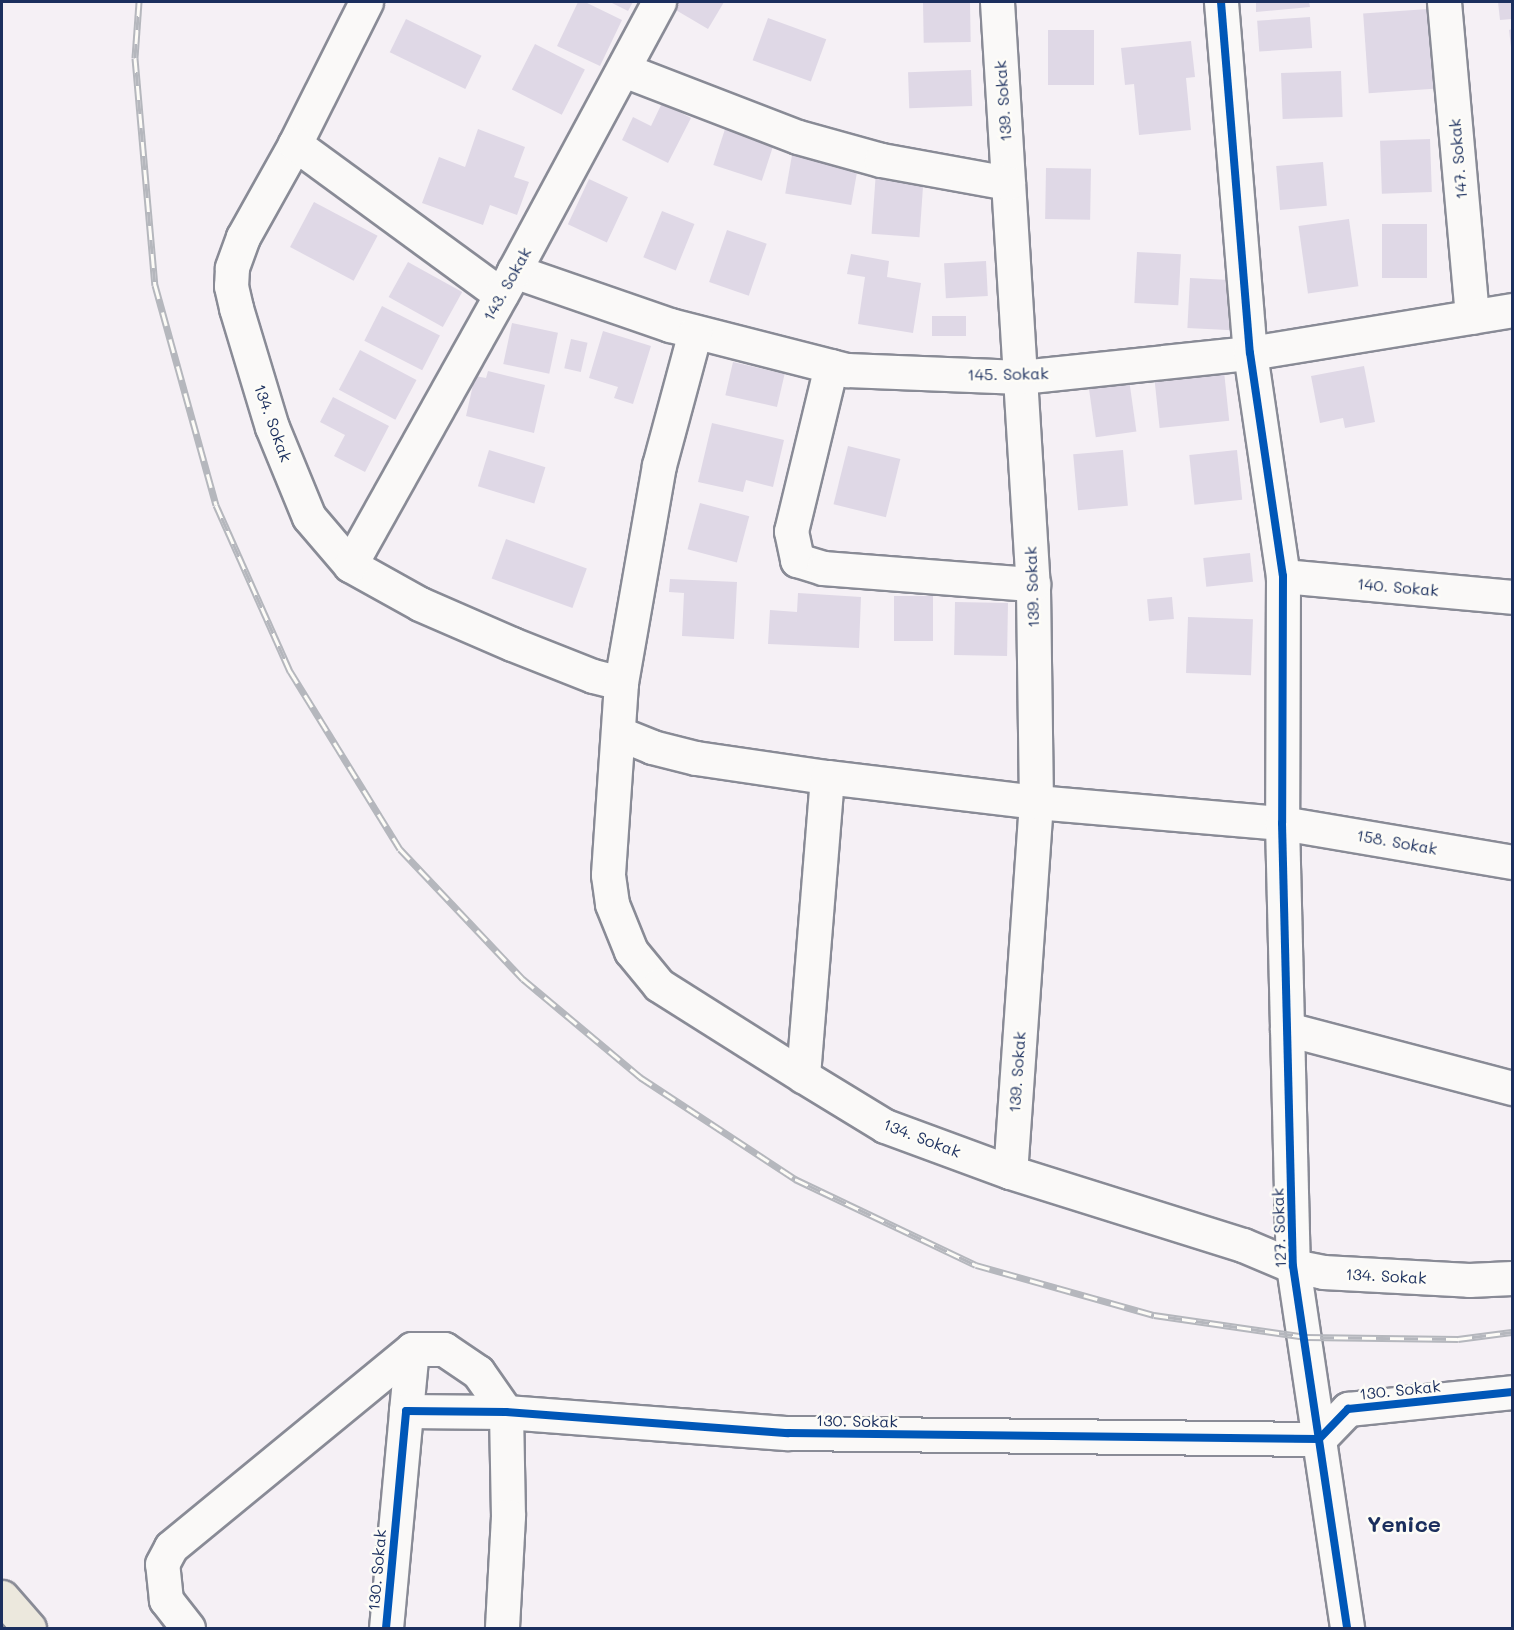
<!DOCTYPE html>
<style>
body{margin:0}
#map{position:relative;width:1514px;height:1630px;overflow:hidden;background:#f5f0f5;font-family:Mali,sans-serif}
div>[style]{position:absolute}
.building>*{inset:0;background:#dfd8e6;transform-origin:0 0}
.roads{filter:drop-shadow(2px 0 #898b96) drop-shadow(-2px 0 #898b96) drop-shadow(0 2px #898b96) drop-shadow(0 -2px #898b96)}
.minor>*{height:33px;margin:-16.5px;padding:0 16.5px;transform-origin:16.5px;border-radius:16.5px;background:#faf9f8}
.primary>*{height:33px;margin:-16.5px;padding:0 16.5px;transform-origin:16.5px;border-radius:16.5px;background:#ece8dd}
.rail>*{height:7px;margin-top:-3.5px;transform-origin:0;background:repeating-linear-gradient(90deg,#fdfcf7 0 14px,#b5b7bd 0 28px);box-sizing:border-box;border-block:2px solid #b5b7bd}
.cycleway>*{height:8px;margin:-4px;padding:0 4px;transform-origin:4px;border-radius:4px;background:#0057b8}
span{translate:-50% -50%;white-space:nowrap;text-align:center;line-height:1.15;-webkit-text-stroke:5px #fdfcf7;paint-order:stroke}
.street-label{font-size:16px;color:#1b2f5e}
.district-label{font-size:22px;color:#1b2f5e;font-weight:700}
.frame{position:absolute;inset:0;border:3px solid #1b2f5e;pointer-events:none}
</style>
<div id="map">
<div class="building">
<div style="clip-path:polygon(578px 2px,585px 2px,622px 20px,600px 66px,557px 46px)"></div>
<div style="clip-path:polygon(610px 2px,633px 2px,628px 11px)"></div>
<div style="clip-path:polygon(672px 2px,724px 2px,708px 29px,669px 6px)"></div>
<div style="left:970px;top:2px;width:40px;height:47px;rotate:89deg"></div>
<div style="clip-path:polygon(1256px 2px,1309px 2px,1310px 7px,1256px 12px)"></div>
<div style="clip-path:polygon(1498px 2px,1512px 2px,1512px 19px,1500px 20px)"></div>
<div style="left:1428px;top:9px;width:80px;height:65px;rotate:86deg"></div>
<div style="left:1310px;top:17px;width:31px;height:53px;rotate:86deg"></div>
<div style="left:768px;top:18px;width:62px;height:45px;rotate:20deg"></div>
<div style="left:406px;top:19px;width:84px;height:37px;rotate:26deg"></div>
<div style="clip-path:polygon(1512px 29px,1512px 47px,1511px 47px,1509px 30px)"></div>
<div style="left:1048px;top:30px;width:46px;height:55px"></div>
<div style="clip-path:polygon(1191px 41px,1195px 77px,1186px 78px,1191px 130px,1139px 135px,1134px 84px,1125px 85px,1121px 48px)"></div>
<div style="left:535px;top:44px;width:56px;height:51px;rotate:27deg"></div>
<div style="left:971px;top:70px;width:36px;height:63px;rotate:88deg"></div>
<div style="left:1341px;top:71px;width:46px;height:60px;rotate:88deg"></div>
<div style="clip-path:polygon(662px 103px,691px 118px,668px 163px,622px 140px,633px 117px,651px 126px)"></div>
<div style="left:726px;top:126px;width:51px;height:41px;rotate:18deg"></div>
<div style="clip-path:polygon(478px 129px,525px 147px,514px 177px,529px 182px,517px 215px,490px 205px,483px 225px,422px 203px,439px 157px,465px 167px)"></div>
<div style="left:1430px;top:139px;width:53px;height:50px;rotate:88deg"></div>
<div style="left:792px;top:155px;width:67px;height:39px;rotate:10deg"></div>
<div style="left:1323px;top:162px;width:44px;height:47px;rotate:85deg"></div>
<div style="left:1046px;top:168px;width:45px;height:51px;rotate:1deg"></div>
<div style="left:876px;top:171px;width:48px;height:63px;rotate:4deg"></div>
<div style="left:589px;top:179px;width:43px;height:50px;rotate:25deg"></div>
<div style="left:314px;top:202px;width:72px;height:51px;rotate:28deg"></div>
<div style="left:662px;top:211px;width:35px;height:50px;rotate:22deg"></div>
<div style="left:1349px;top:219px;width:68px;height:51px;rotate:82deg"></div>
<div style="left:1382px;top:224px;width:45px;height:54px"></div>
<div style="left:727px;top:230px;width:42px;height:55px;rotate:19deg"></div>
<div style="left:1137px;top:252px;width:44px;height:51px;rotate:3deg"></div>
<div style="clip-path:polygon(851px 254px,889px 261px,887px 277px,921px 283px,913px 333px,858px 324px,865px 277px,847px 274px)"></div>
<div style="left:986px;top:261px;width:35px;height:42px;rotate:87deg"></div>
<div style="left:408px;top:262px;width:62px;height:40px;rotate:29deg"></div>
<div style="left:1190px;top:278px;width:45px;height:50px;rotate:3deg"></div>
<div style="left:382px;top:306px;width:65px;height:39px;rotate:27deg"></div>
<div style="left:966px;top:316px;width:20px;height:34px;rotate:90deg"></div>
<div style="left:512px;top:323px;width:47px;height:42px;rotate:12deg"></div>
<div style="clip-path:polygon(603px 331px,651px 346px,633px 404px,614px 398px,618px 387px,589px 378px)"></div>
<div style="left:571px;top:339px;width:17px;height:30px;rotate:13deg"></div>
<div style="left:360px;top:350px;width:64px;height:45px;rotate:28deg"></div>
<div style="left:733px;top:362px;width:53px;height:34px;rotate:13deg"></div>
<div style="clip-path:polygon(1364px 366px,1375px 422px,1345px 428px,1343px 418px,1320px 423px,1311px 376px)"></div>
<div style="clip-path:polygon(488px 371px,545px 385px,534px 433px,466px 416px,475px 376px,486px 378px)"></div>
<div style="left:1224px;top:371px;width:50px;height:70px;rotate:84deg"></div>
<div style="left:1129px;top:379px;width:53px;height:41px;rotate:82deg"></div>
<div style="clip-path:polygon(333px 397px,389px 426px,365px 472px,334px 456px,345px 435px,320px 422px)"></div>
<div style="clip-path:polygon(712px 423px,784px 440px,773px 487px,746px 480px,743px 492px,698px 482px)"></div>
<div style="left:848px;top:446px;width:54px;height:60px;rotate:14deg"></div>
<div style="left:489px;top:450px;width:59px;height:38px;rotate:17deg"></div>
<div style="left:1123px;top:450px;width:56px;height:50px;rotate:85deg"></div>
<div style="left:1237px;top:450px;width:50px;height:48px;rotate:84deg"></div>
<div style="left:700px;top:503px;width:51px;height:48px;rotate:15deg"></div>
<div style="left:506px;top:539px;width:86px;height:42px;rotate:20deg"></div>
<div style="left:1250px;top:553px;width:29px;height:47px;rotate:84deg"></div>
<div style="clip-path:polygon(670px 579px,737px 582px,734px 639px,682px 636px,684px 593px,669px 592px)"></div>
<div style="clip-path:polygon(798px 593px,861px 597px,859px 648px,768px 644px,770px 610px,797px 612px)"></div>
<div style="left:894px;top:596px;width:39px;height:45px"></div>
<div style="left:1172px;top:597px;width:22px;height:25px;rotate:85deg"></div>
<div style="left:955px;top:602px;width:53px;height:53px;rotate:1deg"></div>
<div style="left:1188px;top:617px;width:65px;height:56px;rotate:2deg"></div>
</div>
<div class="roads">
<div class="minor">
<div style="left:366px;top:2px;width:159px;rotate:116.6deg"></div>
<div style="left:295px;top:144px;width:107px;rotate:119.2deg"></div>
<div style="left:243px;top:237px;width:33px;rotate:110deg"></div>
<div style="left:232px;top:268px;width:18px;rotate:93deg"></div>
<div style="left:231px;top:286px;width:23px;rotate:77deg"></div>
<div style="left:236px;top:308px;width:124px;rotate:73.2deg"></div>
<div style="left:272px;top:427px;width:97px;rotate:67.7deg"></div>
<div style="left:309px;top:517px;width:63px;rotate:49.5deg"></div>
<div style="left:350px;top:565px;width:80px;rotate:29.1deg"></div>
<div style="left:420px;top:604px;width:100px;rotate:23.5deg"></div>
<div style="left:512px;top:644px;width:87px;rotate:21.6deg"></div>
<div style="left:593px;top:676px;width:29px;rotate:14deg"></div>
<div style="left:997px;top:2px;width:588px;rotate:86.49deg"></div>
<div style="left:1033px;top:589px;width:213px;rotate:89.2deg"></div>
<div style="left:1036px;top:802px;width:371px;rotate:94deg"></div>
<div style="left:1221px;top:2px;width:352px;rotate:85.3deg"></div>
<div style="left:1250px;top:353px;width:225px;rotate:81.6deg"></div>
<div style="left:1283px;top:576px;width:247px;rotate:90.2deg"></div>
<div style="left:1282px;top:823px;width:443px;rotate:88.6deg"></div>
<div style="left:1293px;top:1266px;width:366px;rotate:81.5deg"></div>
<div style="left:1444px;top:2px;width:316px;rotate:84.9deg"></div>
<div style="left:624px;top:70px;width:186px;rotate:21.1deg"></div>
<div style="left:798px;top:137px;width:86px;rotate:15.5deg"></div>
<div style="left:881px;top:160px;width:129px;rotate:10.3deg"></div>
<div style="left:295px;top:144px;width:255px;rotate:36.2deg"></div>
<div style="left:514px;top:271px;width:165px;rotate:19.1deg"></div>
<div style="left:670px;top:325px;width:183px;rotate:14.3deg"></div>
<div style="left:847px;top:370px;width:174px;rotate:2.3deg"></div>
<div style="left:1021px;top:377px;width:230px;rotate:-6deg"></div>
<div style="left:1250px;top:353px;width:266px;rotate:-9.3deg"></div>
<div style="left:695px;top:332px;width:138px;rotate:105.1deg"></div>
<div style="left:659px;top:465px;width:221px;rotate:99.9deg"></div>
<div style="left:621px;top:683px;width:192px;rotate:93.9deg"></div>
<div style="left:608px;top:875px;width:29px;rotate:82deg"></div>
<div style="left:612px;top:904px;width:51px;rotate:68deg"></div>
<div style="left:631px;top:951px;width:44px;rotate:50.5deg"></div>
<div style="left:659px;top:985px;width:170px;rotate:32.3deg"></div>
<div style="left:831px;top:366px;width:170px;rotate:103.6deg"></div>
<div style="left:791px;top:531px;width:30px;rotate:78deg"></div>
<div style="left:797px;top:560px;width:27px;rotate:17deg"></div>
<div style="left:823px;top:568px;width:211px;rotate:4.4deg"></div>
<div style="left:350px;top:565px;width:337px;rotate:-60.8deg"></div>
<div style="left:514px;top:271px;width:306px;rotate:-61.7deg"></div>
<div style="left:1283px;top:576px;width:230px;rotate:5.2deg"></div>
<div style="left:618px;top:733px;width:37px;rotate:22deg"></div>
<div style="left:652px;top:747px;width:45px;rotate:14deg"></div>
<div style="left:696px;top:758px;width:132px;rotate:8.3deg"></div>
<div style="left:827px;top:777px;width:300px;rotate:94.6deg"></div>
<div style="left:803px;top:1076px;width:96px;rotate:31.4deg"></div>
<div style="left:885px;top:1126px;width:133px;rotate:20.2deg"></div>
<div style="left:1010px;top:1172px;width:244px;rotate:17.4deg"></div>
<div style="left:1243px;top:1245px;width:54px;rotate:22.8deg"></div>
<div style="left:1293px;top:1266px;width:31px;rotate:11deg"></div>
<div style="left:1323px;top:1272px;width:146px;rotate:3.1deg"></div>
<div style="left:1469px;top:1280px;width:43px;rotate:-2.7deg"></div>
<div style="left:827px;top:777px;width:210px;rotate:6.8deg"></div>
<div style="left:1036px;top:802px;width:247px;rotate:4.9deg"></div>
<div style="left:1282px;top:823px;width:233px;rotate:9.6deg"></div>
<div style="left:1287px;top:1029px;width:233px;rotate:14.7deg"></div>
<div style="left:406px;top:1411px;width:62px;rotate:-84.5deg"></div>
<div style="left:188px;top:1628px;width:36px;rotate:-128deg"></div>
<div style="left:166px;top:1600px;width:36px;rotate:-96deg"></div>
<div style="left:162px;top:1564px;width:19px;rotate:-62deg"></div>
<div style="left:171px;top:1547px;width:312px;rotate:-39.4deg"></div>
<div style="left:412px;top:1349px;width:32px"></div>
<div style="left:444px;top:1349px;width:41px;rotate:34.1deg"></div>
<div style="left:478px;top:1372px;width:49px;rotate:55deg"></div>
<div style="left:506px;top:1412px;width:104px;rotate:88.9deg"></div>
<div style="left:508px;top:1516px;width:112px;rotate:93.1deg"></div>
<div style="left:386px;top:1628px;width:218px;rotate:-84.7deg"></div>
<div style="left:406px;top:1411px;width:100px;rotate:0.6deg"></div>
<div style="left:506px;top:1412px;width:283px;rotate:4.3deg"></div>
<div style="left:788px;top:1433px;width:531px;rotate:0.65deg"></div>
<div style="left:1319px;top:1439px;width:42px;rotate:-46deg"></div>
<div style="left:1348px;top:1409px;width:165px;rotate:-5.9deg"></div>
</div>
<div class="primary">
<div style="left:2px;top:1597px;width:41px;rotate:48.9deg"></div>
</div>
</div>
<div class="rail">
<div style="left:139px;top:2px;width:56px;rotate:94.1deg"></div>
<div style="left:135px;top:58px;width:228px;rotate:85deg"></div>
<div style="left:155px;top:285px;width:228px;rotate:74.5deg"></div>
<div style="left:216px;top:505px;width:182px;rotate:66deg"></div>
<div style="left:290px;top:671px;width:209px;rotate:58.3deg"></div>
<div style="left:400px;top:849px;width:179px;rotate:46.6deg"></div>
<div style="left:523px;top:979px;width:153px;rotate:39.9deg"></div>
<div style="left:640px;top:1077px;width:186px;rotate:33.3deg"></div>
<div style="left:795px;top:1179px;width:200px;rotate:25.4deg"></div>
<div style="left:976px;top:1265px;width:185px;rotate:15.7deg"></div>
<div style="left:1154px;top:1315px;width:154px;rotate:8.2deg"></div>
<div style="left:1306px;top:1337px;width:152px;rotate:0.8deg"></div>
<div style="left:1458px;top:1339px;width:54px;rotate:-7.4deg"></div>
</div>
<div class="cycleway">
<div style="left:1221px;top:2px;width:352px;rotate:85.3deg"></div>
<div style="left:1250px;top:353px;width:225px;rotate:81.6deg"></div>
<div style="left:1283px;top:576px;width:247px;rotate:90.2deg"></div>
<div style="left:1282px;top:823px;width:443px;rotate:88.6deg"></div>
<div style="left:1293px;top:1266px;width:366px;rotate:81.5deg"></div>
<div style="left:386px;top:1628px;width:218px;rotate:-84.7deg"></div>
<div style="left:406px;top:1411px;width:100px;rotate:0.6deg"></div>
<div style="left:506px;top:1412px;width:283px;rotate:4.3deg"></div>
<div style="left:788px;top:1433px;width:531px;rotate:0.65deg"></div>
<div style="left:1319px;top:1439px;width:42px;rotate:-46deg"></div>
<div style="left:1348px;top:1409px;width:165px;rotate:-5.9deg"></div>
</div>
<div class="street-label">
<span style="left:1003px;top:101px;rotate:-94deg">139. Sokak</span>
<span style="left:1458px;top:159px;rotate:-95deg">147. Sokak</span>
<span style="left:507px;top:284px;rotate:-61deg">143. Sokak</span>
<span style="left:1008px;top:374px;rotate:-1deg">145. Sokak</span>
<span style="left:273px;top:423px;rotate:70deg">134. Sokak</span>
<span style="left:1032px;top:587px;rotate:-92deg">139. Sokak</span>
<span style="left:1398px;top:587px;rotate:5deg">140. Sokak</span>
<span style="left:1397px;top:842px;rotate:10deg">158. Sokak</span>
<span style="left:1017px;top:1072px;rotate:-86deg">139. Sokak</span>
<span style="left:922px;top:1138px;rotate:21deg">134. Sokak</span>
<span style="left:1279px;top:1228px;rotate:-92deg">127. Sokak</span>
<span style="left:1386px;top:1276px;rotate:3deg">134. Sokak</span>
<span style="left:1400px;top:1390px;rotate:-6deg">130. Sokak</span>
<span style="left:857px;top:1421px;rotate:1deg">130. Sokak</span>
<span style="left:377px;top:1570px;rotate:-85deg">130. Sokak</span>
</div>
<div class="district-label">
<span style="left:1404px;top:1524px">Yenice</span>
</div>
<div class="frame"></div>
</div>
